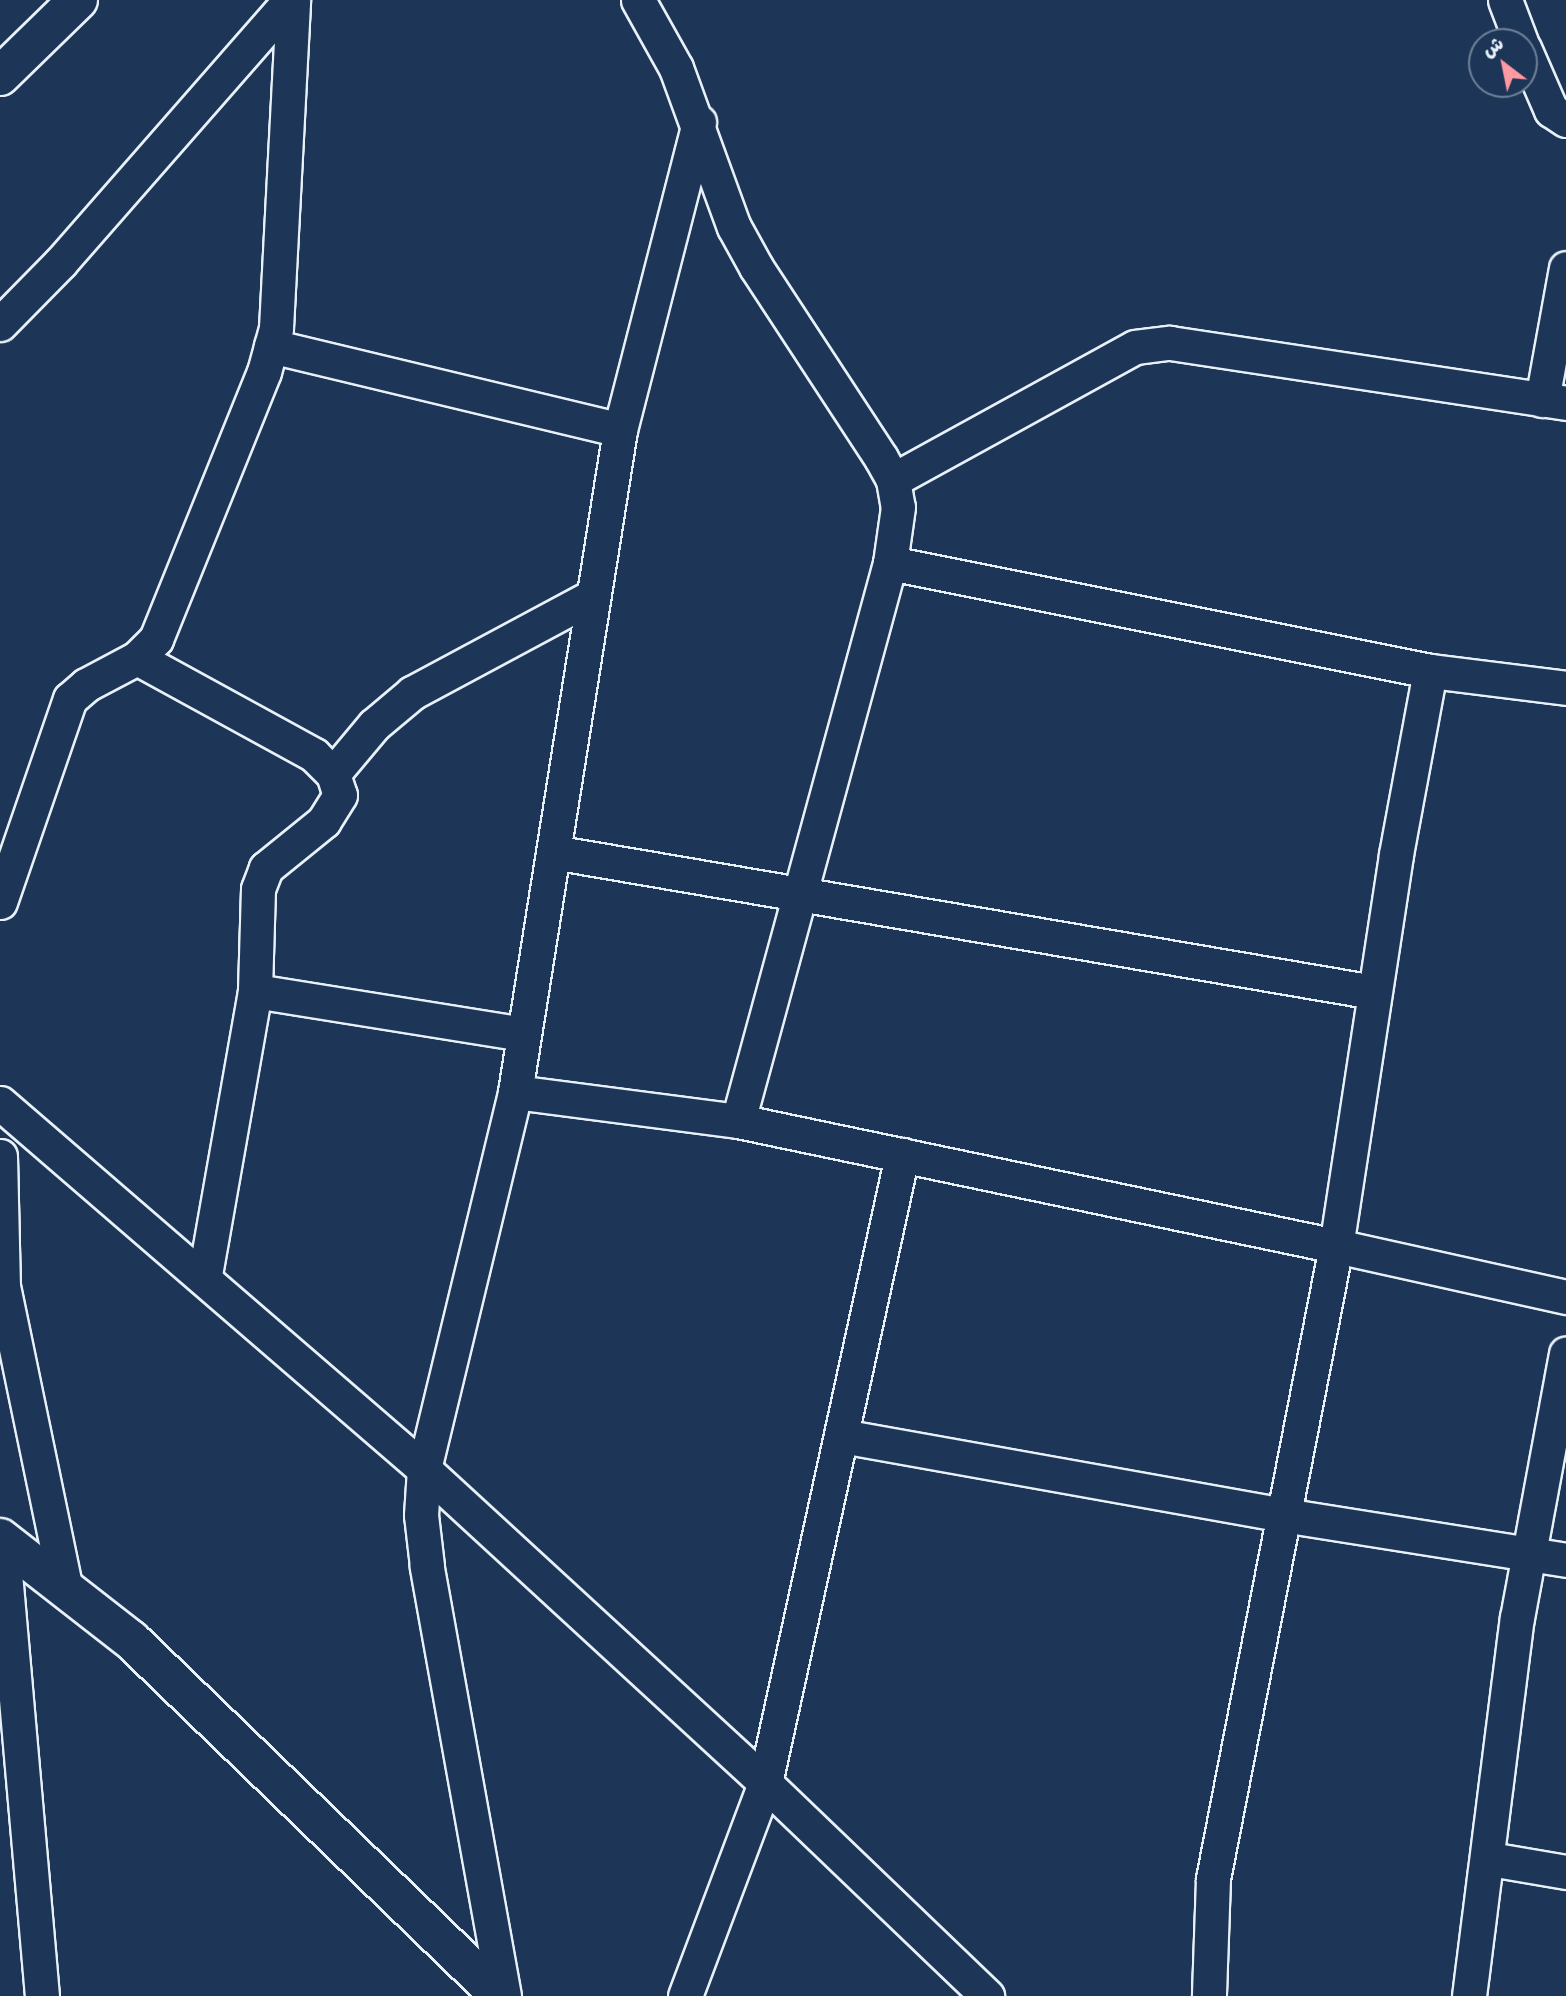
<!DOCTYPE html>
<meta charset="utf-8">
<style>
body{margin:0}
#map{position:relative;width:1566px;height:1996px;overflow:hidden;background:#1d3557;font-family:Itim,"Playpen Sans Arabic",sans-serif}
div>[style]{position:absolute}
.roads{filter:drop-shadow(2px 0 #e8f1f8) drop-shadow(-2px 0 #e8f1f8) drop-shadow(0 2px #e8f1f8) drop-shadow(0 -2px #e8f1f8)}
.minor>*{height:33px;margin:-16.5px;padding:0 16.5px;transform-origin:16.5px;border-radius:16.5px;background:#1d3557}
.major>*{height:38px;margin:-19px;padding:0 19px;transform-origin:19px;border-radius:19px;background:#1d3557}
.highway>*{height:38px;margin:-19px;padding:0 19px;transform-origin:19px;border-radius:19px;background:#1d3557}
span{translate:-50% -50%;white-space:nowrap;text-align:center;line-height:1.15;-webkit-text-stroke:5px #1d3557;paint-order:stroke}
.north{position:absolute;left:1468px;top:28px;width:70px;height:70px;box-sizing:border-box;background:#1d3557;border:2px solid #6e8097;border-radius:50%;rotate:328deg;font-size:19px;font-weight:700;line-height:28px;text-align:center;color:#e8f1f8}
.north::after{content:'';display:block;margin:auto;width:24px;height:32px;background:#ff9aa2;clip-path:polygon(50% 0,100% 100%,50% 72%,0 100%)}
</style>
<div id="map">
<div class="roads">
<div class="minor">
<div style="left:638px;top:0;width:78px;rotate:60.8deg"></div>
<div style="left:676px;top:68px;width:169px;rotate:70deg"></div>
<div style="left:734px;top:227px;width:46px;rotate:61.2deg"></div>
<div style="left:756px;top:267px;width:228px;rotate:56.8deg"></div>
<div style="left:881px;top:458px;width:25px;rotate:61deg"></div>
<div style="left:893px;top:480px;width:27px;rotate:80deg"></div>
<div style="left:898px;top:507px;width:57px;rotate:98.1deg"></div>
<div style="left:890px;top:563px;width:578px;rotate:105.24deg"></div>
<div style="left:1505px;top:0;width:45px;rotate:69.1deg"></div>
<div style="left:1524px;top:48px;width:68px;rotate:66.5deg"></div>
<div style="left:1551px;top:110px;width:18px;rotate:34deg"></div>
<div style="left:0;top:324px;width:86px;rotate:-45.5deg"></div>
<div style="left:60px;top:263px;width:349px;rotate:-48.8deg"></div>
<div style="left:271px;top:346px;width:359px;rotate:13.5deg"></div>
<div style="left:1542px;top:400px;width:134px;rotate:-79.7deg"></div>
<div style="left:893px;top:480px;width:276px;rotate:-28.8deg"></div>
<div style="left:1135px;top:347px;width:35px;rotate:-7deg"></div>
<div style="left:1170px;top:343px;width:401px;rotate:8.6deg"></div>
<div style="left:890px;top:563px;width:551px;rotate:11.31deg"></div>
<div style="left:1430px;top:671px;width:137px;rotate:7.1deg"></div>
<div style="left:137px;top:658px;width:202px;rotate:28.7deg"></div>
<div style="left:314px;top:755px;width:27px;rotate:45deg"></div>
<div style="left:333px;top:774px;width:22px;rotate:72deg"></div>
<div style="left:340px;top:795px;width:31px;rotate:122deg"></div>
<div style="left:324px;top:821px;width:75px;rotate:141deg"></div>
<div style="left:266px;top:868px;width:22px;rotate:111deg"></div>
<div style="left:258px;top:889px;width:102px;rotate:91.7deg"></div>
<div style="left:255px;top:991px;width:292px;rotate:100deg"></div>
<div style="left:1430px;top:671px;width:187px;rotate:100.5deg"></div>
<div style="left:1396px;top:855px;width:396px;rotate:98.7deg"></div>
<div style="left:1336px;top:1246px;width:236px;rotate:12.5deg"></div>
<div style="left:333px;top:774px;width:64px;rotate:-50.1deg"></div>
<div style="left:374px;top:725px;width:50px;rotate:-40.1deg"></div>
<div style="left:412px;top:693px;width:205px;rotate:-28.2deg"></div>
<div style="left:553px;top:852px;width:833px;rotate:9.68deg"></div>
<div style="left:0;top:902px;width:215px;rotate:-71deg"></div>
<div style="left:70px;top:699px;width:21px;rotate:-41deg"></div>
<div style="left:86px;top:685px;width:58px;rotate:-27.9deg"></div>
<div style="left:137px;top:658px;width:27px;rotate:-45deg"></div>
<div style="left:156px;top:639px;width:288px;rotate:-68deg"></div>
<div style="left:264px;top:372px;width:46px;rotate:-74.7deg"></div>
<div style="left:276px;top:328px;width:328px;rotate:-87deg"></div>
<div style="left:255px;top:991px;width:272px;rotate:9.1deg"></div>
<div style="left:515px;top:1092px;width:225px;rotate:7.4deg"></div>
<div style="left:738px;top:1121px;width:611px;rotate:11.81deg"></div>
<div style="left:1336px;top:1246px;width:645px;rotate:101deg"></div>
<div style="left:1213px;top:1879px;width:117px;rotate:92deg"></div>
<div style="left:0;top:1103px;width:560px;rotate:40.8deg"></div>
<div style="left:424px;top:1469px;width:464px;rotate:42.6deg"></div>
<div style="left:765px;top:1783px;width:308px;rotate:43.8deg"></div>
<div style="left:0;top:1156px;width:130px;rotate:88.7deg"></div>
<div style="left:3px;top:1286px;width:309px;rotate:78.3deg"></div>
<div style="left:841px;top:1436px;width:449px;rotate:10.1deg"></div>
<div style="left:1283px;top:1515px;width:287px;rotate:9deg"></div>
<div style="left:2px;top:1539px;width:459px;rotate:85deg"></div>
<div style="left:1490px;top:1859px;width:77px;rotate:9.7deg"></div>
<div style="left:504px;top:1996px;width:437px;rotate:-100.2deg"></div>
<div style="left:427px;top:1566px;width:51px;rotate:-96.7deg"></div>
<div style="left:421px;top:1515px;width:46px;rotate:-86.3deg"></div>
<div style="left:424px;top:1469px;width:388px;rotate:-76.4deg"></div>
<div style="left:515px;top:1092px;width:670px;rotate:-80.99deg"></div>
<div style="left:620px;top:430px;width:318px;rotate:-75.6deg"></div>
<div style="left:685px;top:1996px;width:228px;rotate:-69.4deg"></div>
<div style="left:765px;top:1783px;width:643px;rotate:-77.69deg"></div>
<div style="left:1469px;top:1996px;width:381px;rotate:-82.8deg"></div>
<div style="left:1517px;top:1618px;width:269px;rotate:-79.5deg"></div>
</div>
<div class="major">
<div style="left:0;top:1538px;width:166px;rotate:37.9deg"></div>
<div style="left:131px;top:1640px;width:513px;rotate:43.97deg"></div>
</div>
<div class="highway">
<div style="left:0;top:76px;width:109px;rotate:-44.3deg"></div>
</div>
</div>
<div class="north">ش</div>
</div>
